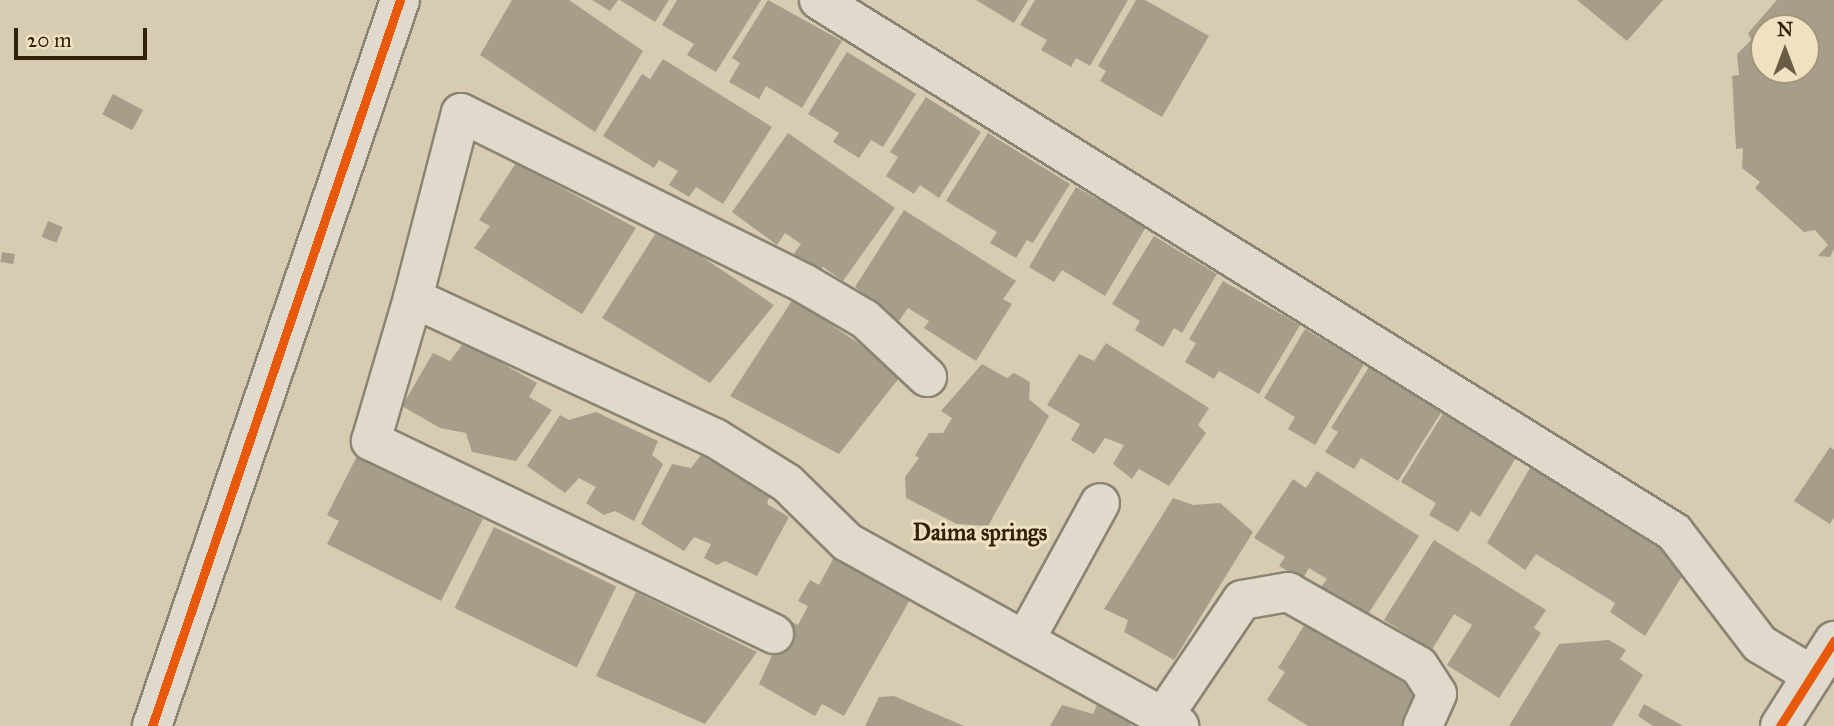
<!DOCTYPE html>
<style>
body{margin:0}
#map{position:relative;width:1834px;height:726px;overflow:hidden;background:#d7ccb1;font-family:"IM FELL Great Primer",serif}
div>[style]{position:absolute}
.building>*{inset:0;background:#a69e8a;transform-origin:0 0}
.roads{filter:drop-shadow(2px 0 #8c8472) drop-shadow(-2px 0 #8c8472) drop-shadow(0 2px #8c8472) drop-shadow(0 -2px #8c8472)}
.minor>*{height:38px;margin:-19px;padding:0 19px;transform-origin:19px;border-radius:19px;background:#dfdacc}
.cycleway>*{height:9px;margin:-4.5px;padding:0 4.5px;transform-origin:4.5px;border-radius:4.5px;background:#e8590c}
span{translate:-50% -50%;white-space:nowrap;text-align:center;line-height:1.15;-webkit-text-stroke:6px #efe2c2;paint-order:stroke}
.neighbourhood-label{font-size:23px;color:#30210b;font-weight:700}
.north{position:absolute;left:1750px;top:14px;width:70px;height:70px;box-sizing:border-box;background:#efe2c2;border:2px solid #a39579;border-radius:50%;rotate:0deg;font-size:19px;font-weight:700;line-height:28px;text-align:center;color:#30210b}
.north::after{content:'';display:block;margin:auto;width:24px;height:32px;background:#6a5d45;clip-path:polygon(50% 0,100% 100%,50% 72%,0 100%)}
.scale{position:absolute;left:14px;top:28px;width:133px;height:32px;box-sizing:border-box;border:4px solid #30210b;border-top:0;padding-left:9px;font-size:21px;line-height:24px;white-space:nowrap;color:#30210b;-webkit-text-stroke:5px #efe2c2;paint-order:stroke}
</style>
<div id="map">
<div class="building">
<div style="clip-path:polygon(512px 0,569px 0,643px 51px,595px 132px,480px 55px)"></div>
<div style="clip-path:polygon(592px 0,618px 0,610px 11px)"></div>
<div style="clip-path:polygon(620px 0,669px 0,655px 22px)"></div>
<div style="clip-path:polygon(677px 0,761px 0,716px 72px,687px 55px,694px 44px,662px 25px)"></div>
<div style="clip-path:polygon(768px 0,842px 41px,802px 108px,766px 86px,759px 99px,729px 82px,740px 63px,732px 58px)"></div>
<div style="clip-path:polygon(976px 0,1028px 0,1014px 23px)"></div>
<div style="clip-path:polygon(1035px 0,1128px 0,1090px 66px,1076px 58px,1071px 67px,1041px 50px,1047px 40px,1020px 25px)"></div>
<div style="clip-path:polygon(1136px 0,1145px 0,1209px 36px,1162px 117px,1100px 81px,1106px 71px,1098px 66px)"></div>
<div style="clip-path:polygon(1577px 0,1663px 0,1627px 41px)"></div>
<div style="clip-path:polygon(evenodd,1777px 0,1834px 0,1834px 249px,1830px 257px,1818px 256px,1828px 245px,1815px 230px,1804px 232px,1755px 188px,1760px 182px,1742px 168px,1743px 148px,1736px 149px,1732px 76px,1739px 75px,1737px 54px,1751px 40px,1748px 33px,1777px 0,1764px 28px,1806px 28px,1806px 70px,1764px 70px,1764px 28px)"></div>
<div style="clip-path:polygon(847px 52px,916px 94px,883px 147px,871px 140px,859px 158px,833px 142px,839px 133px,808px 114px)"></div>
<div style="clip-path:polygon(663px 59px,772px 127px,723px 204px,696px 187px,689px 197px,669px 185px,678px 171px,659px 160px,654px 168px,603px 136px,642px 74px,650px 79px)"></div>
<div style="left:113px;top:94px;width:34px;height:23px;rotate:28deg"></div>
<div style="clip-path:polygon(926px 97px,981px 132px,939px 198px,920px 185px,914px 194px,886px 176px,898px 157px,890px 152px)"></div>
<div style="clip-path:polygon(788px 133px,895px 208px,843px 281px,823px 267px,818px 274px,792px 256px,801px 244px,785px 233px,777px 245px,732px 212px)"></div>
<div style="clip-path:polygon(988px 133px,1070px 184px,1033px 243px,1027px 240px,1016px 258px,990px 243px,997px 232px,946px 201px)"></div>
<div style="clip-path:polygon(516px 163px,636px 228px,582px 314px,474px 248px,490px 226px,479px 220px)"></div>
<div style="clip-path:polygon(1076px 187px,1146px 227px,1105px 296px,1062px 270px,1054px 282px,1029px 267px)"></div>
<div style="clip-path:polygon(904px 210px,1016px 281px,1003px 299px,1012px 304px,976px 361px,924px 328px,929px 321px,908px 308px,899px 321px,855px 287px)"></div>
<div style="left:48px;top:221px;width:16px;height:17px;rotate:22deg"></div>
<div style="clip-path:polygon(659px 228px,774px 305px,710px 383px,602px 318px)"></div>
<div style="clip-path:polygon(1154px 236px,1217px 274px,1182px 333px,1174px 328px,1163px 347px,1135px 330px,1140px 321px,1112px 304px)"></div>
<div style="left:2px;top:252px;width:13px;height:10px;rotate:9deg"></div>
<div style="clip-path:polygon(1223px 281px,1300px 325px,1259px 394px,1219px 371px,1214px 379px,1185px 362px,1196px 343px,1189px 339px)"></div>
<div style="clip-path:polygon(793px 299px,903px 373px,839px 454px,730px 396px)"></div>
<div style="clip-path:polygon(1305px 329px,1364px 364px,1315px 445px,1288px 429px,1295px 417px,1264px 398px)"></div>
<div style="clip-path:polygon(464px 342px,537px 383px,529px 397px,552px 410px,516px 461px,472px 452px,466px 433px,440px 428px,402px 406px,433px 353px,450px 361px)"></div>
<div style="clip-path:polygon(1106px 343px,1209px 408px,1198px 425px,1206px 433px,1169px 486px,1139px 469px,1132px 479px,1113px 464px,1124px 445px,1105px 438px,1094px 454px,1071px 440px,1080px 424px,1047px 405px,1079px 354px,1094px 361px)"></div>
<div style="clip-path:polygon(982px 364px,1007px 378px,1014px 373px,1030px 382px,1029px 399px,1049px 416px,988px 526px,957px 524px,906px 498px,905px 477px,919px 458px,915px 455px,929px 433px,943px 433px,952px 418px,941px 411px)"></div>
<div style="clip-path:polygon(1369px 367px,1442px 411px,1398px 481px,1361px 458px,1354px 469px,1325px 452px,1338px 432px,1331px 428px)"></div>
<div style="clip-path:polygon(596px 412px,658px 441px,652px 455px,663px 464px,634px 521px,615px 511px,604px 515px,586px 503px,596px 487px,579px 478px,565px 493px,527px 466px,560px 415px,569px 420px)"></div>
<div style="clip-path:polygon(1444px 412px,1517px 456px,1480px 517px,1471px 511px,1458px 532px,1429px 515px,1436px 503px,1401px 482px)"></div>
<div style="clip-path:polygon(1830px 447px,1834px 450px,1834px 517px,1830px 524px,1794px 501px)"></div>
<div style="clip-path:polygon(701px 455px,772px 488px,767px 504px,789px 517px,757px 576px,725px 561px,717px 565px,704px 558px,711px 544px,694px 537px,684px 551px,641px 524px,672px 464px,691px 468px)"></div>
<div style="clip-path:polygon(357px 456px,483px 519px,441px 601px,327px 544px,339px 521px,327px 515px)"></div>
<div style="clip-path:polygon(1530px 468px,1692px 560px,1645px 636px,1610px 612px,1615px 603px,1536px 554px,1525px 570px,1487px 543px)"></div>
<div style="clip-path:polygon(1317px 471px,1419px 536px,1368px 614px,1319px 590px,1327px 579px,1309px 568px,1302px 580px,1279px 566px,1285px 557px,1254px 538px,1293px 479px,1306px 488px)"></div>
<div style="clip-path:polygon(1173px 498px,1193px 505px,1220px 503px,1253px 532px,1174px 660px,1124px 632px,1128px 620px,1104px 609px)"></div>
<div style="left:494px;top:527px;width:136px;height:90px;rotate:26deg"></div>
<div style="clip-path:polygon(1434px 540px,1546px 610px,1534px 628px,1541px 633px,1499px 698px,1447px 665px,1472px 625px,1454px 614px,1428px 656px,1406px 642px,1410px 636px,1384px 620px)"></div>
<div style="clip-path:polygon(839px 548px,915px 591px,844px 716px,822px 704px,815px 716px,759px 684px,788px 620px,798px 625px,808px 606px,798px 601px,810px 580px,819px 585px)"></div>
<div style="clip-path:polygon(636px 592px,757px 652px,705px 724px,596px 676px)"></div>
<div style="clip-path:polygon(1308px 619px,1433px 695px,1414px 726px,1308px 726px,1267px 700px,1285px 672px,1278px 668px)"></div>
<div style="clip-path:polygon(1609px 640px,1626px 650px,1620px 659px,1643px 675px,1612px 726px,1509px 726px,1559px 644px)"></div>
<div style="clip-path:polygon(894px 696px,964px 726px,865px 726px,879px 697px)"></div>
<div style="clip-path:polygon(1644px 704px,1683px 726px,1653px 726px,1638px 716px)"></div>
<div style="clip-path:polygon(1062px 705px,1093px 714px,1097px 705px,1113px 707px,1132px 726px,1050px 726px)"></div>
</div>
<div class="roads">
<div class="minor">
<div style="left:819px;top:0;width:1007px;rotate:31.89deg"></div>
<div style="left:1674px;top:532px;width:141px;rotate:52.5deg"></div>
<div style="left:1760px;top:644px;width:61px;rotate:30.8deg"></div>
<div style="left:413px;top:298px;width:191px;rotate:-75.5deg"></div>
<div style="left:461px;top:113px;width:384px;rotate:26.4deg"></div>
<div style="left:805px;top:284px;width:69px;rotate:30.3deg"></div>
<div style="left:865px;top:319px;width:85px;rotate:43.1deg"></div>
<div style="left:774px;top:634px;width:447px;rotate:-154.4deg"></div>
<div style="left:371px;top:441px;width:149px;rotate:-73.6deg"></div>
<div style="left:413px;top:298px;width:333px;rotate:24.9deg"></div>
<div style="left:715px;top:438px;width:85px;rotate:32deg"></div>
<div style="left:787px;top:483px;width:84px;rotate:44.5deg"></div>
<div style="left:847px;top:542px;width:380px;rotate:29deg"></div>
<div style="left:1025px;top:640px;width:156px;rotate:-61.3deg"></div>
<div style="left:1163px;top:717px;width:141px;rotate:-56deg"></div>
<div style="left:1242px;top:600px;width:47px;rotate:-9.9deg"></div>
<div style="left:1288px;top:592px;width:150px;rotate:29.5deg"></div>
<div style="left:1419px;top:666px;width:33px;rotate:57deg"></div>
<div style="left:1437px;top:694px;width:35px;rotate:114deg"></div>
<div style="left:152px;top:726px;width:767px;rotate:-71.14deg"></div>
<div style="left:1780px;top:726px;width:101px;rotate:-57.6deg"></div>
</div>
</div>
<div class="cycleway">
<div style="left:152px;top:726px;width:767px;rotate:-71.14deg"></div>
<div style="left:1780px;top:726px;width:101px;rotate:-57.6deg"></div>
</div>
<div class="neighbourhood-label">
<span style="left:980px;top:532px">Daima springs</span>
</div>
<div class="north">N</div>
<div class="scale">20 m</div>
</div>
